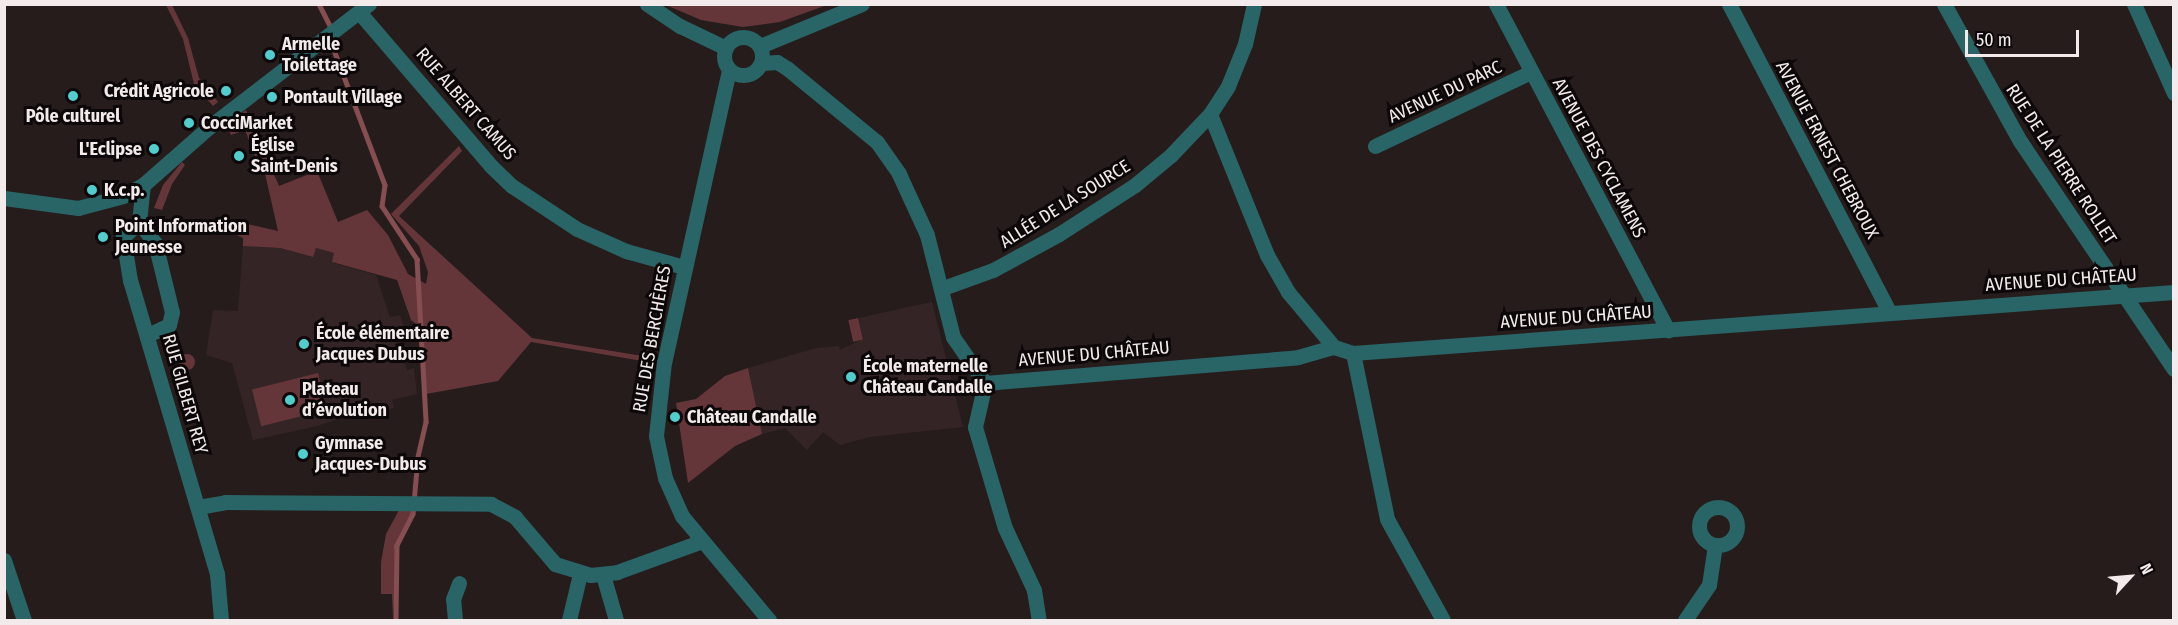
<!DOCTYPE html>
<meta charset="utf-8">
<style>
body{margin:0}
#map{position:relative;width:2178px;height:625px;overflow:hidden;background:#261c1c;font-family:"Fira Sans Condensed",sans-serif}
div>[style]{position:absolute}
.built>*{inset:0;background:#352425}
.green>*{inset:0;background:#653639;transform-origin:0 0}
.round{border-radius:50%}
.stream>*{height:4.5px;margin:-2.25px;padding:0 2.25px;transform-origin:2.25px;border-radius:2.25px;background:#864e51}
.minor>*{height:15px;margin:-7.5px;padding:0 7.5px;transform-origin:7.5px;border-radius:7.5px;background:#296566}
.minor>.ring{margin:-7.5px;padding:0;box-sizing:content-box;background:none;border:15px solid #296566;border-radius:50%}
.dots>*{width:16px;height:16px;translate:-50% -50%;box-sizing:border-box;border:3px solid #0c0708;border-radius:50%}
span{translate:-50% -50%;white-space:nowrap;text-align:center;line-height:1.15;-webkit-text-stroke:6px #0c0708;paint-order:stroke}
.poi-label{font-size:18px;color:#f3ebeb;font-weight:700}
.left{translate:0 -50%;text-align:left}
.right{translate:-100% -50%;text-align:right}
.street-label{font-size:18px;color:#f3ebeb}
.frame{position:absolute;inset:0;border:6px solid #f3ebeb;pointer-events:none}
.north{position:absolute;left:2100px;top:547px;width:60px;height:60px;-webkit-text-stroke:4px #0c0708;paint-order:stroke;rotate:64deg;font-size:16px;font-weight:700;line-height:24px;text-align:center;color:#f3ebeb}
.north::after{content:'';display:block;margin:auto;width:21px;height:27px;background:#f3ebeb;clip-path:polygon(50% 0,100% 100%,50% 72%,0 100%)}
.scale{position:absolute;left:1965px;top:30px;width:114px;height:27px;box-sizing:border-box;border:3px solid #f3ebeb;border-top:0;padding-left:8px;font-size:18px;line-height:21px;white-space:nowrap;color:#f3ebeb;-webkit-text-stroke:4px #0c0708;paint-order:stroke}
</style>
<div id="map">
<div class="built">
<div style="clip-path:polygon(243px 246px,279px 248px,312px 257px,315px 248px,335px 253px,333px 263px,376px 275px,390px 317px,400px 315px,406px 335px,396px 338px,407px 370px,414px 368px,417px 394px,392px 400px,394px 408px,383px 411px,377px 403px,341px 413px,335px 420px,317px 426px,253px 440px,232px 363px,206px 355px,213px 310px,238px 311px)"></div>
<div style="clip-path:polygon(932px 302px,963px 427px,870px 437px,840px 445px,823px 432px,807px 450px,785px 428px,762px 434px,748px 368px,816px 348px,839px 346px,840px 350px,863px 339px,858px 318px)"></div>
</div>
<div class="green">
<div style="clip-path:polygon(166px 5px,172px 5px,188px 38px,199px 78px,218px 102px,213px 106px,194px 84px,183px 39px)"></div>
<div style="clip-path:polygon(666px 5px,827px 5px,780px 22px,743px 27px,701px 20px)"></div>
<div style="clip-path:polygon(246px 110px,279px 186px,317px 171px,338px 222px,367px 210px,388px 235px,408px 274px,426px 284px,428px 272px,419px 246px,391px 214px,459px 146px,462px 151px,399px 216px,532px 338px,655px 358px,654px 363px,531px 342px,498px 381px,426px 394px,420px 327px,411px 320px,397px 280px,332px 262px,334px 253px,316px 248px,313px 257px,280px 248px,243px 246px,243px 238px,226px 230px,225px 219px,278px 231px,261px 156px,255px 156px,245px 130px,231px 135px,226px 124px)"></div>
<div style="clip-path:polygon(182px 162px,185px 165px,172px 184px,162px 210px,154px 208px,163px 185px)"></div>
<div style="left:858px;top:318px;width:22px;height:10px;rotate:77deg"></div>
<div class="round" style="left:179px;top:354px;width:16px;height:16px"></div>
<div style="clip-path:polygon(748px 368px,762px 434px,735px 446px,688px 483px,676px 403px,696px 399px,725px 376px)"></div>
<div style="left:318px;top:373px;width:38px;height:68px;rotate:76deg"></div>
<div style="clip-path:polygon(399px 510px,413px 510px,413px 514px,397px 546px,393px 620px,392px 594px,381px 594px,381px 562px,386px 534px)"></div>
</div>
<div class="stream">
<div style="left:319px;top:4px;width:27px;rotate:63deg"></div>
<div style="left:334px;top:36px;width:14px;rotate:90deg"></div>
<div style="left:334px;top:50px;width:144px;rotate:69.3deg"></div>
<div style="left:385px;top:185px;width:21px;rotate:98deg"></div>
<div style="left:382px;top:206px;width:64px;rotate:56.6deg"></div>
<div style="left:417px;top:259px;width:163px;rotate:86.8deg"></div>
<div style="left:426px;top:422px;width:37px;rotate:103deg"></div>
<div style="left:418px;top:458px;width:56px;rotate:95.1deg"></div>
<div style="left:413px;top:514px;width:36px;rotate:117deg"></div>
<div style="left:397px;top:546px;width:74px;rotate:90.8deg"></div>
</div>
<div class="minor">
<div style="left:647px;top:4px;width:40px;rotate:34deg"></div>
<div style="left:680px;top:26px;width:51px;rotate:25.6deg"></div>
<div style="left:1496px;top:4px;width:369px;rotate:62.2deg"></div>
<div style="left:1729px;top:4px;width:348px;rotate:62.5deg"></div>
<div style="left:1944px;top:4px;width:157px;rotate:61deg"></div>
<div style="left:2020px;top:141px;width:275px;rotate:56deg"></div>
<div style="left:2134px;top:4px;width:98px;rotate:65.8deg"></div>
<div style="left:359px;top:12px;width:203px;rotate:49.4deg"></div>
<div style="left:491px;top:166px;width:29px;rotate:44deg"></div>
<div style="left:512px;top:186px;width:78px;rotate:33.5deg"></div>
<div style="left:577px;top:229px;width:54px;rotate:24.2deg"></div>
<div style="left:626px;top:251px;width:60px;rotate:15.4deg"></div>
<div class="ring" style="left:724px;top:37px;width:23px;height:23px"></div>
<div style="left:760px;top:46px;width:110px;rotate:-22.4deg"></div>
<div style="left:762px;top:63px;width:15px;rotate:-4deg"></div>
<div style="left:777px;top:62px;width:13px;rotate:32deg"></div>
<div style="left:788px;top:69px;width:115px;rotate:39.4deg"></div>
<div style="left:877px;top:142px;width:39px;rotate:55deg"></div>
<div style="left:899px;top:174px;width:67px;rotate:65.3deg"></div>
<div style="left:927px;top:235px;width:105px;rotate:75.7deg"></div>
<div style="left:953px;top:337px;width:56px;rotate:55.2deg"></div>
<div style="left:729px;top:70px;width:299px;rotate:102.5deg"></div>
<div style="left:664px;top:362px;width:74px;rotate:96.2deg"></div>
<div style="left:656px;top:436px;width:43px;rotate:77.9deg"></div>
<div style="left:665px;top:478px;width:42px;rotate:65.9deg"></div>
<div style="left:682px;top:516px;width:136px;rotate:50.1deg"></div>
<div style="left:1210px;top:114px;width:152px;rotate:68deg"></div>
<div style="left:1267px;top:255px;width:43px;rotate:60.4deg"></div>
<div style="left:1288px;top:292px;width:72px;rotate:50.1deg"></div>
<div style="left:1375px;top:146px;width:173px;rotate:-25.4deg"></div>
<div style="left:4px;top:198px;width:75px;rotate:7.7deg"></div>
<div style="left:78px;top:208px;width:47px;rotate:-14.9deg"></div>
<div style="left:123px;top:196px;width:23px;rotate:-29deg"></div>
<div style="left:143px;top:185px;width:88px;rotate:-41.3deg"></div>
<div style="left:209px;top:127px;width:202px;rotate:-37.6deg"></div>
<div style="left:139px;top:222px;width:22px;rotate:137deg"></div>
<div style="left:123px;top:237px;width:44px;rotate:80.8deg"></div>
<div style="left:130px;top:280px;width:307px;rotate:73.5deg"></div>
<div style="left:217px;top:574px;width:46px;rotate:85deg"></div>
<div style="left:139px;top:222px;width:26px;rotate:53deg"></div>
<div style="left:155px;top:243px;width:71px;rotate:76.2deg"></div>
<div style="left:172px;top:312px;width:13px;rotate:103deg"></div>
<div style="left:169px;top:325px;width:23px;rotate:155deg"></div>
<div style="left:139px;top:222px;width:37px;rotate:-84deg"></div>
<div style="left:943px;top:288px;width:53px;rotate:-19.8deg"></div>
<div style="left:993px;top:270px;width:75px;rotate:-28.6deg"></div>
<div style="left:1059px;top:234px;width:90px;rotate:-32.8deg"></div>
<div style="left:1135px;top:185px;width:47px;rotate:-39.8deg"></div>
<div style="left:1171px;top:155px;width:57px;rotate:-46.4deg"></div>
<div style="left:1210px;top:114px;width:33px;rotate:-57deg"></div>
<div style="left:1228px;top:86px;width:45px;rotate:-68deg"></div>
<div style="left:1245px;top:44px;width:41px;rotate:-77.3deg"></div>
<div style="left:1353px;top:353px;width:169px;rotate:78.4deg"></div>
<div style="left:1387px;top:519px;width:115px;rotate:61deg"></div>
<div style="left:985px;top:383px;width:314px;rotate:-4.7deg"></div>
<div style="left:1298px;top:357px;width:37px;rotate:-16deg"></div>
<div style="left:1334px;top:347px;width:20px;rotate:18deg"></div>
<div style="left:1353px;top:353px;width:823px;rotate:-4.25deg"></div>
<div style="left:985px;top:383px;width:45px;rotate:102.8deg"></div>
<div style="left:975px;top:427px;width:105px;rotate:73.5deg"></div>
<div style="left:1005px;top:528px;width:68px;rotate:64.9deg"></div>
<div style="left:1034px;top:590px;width:30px;rotate:81deg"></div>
<div class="ring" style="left:1699px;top:507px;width:23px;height:23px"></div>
<div style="left:198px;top:507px;width:27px;rotate:-10deg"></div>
<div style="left:225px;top:502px;width:266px;rotate:0.4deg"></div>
<div style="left:491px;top:504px;width:27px;rotate:28deg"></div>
<div style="left:515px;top:517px;width:62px;rotate:49.6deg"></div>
<div style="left:555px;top:564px;width:37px;rotate:17deg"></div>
<div style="left:590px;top:575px;width:27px;rotate:-6deg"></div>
<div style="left:617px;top:572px;width:90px;rotate:-20deg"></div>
<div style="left:4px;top:560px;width:63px;rotate:71.6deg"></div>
<div style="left:603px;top:575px;width:47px;rotate:73.9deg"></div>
<div style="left:455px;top:620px;width:21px;rotate:-95deg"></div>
<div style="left:453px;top:599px;width:17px;rotate:-69deg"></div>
<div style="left:569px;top:620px;width:47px;rotate:-76.6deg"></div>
<div style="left:1685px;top:620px;width:42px;rotate:-55.6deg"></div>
<div style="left:1709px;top:585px;width:40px;rotate:-81.5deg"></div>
</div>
<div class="dots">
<div style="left:270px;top:55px;background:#52cdce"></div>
<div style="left:226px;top:91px;background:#52cdce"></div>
<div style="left:73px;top:96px;background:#52cdce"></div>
<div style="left:272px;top:97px;background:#52cdce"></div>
<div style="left:189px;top:123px;background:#52cdce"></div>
<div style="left:154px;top:149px;background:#52cdce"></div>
<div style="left:239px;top:156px;background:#52cdce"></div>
<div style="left:92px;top:190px;background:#52cdce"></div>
<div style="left:103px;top:237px;background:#52cdce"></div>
<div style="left:304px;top:344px;background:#52cdce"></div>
<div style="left:851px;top:377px;background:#52cdce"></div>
<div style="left:290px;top:400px;background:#52cdce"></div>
<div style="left:675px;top:417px;background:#52cdce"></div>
<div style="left:303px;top:454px;background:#52cdce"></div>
</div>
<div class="poi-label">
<span class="left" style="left:282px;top:55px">Armelle<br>Toilettage</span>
<span class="right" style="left:214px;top:91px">Crédit Agricole</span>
<span class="left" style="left:284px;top:97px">Pontault Village</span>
<span style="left:73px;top:116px">Pôle culturel</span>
<span class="left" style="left:201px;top:123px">CocciMarket</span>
<span class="left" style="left:251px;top:156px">Église<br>Saint-Denis</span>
<span class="right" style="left:142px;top:149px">L'Eclipse</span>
<span class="left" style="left:104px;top:190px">K.c.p.</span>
<span class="left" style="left:115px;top:237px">Point Information<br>Jeunesse</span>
<span class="left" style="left:316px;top:344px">École élémentaire<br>Jacques Dubus</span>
<span class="left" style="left:863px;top:377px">École maternelle<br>Château Candalle</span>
<span class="left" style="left:302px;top:400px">Plateau<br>d’évolution</span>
<span class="left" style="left:687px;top:417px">Château Candalle</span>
<span class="left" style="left:315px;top:454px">Gymnase<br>Jacques-Dubus</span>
</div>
<div class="street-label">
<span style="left:1445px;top:92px;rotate:-25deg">AVENUE DU PARC</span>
<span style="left:466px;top:104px;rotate:49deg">RUE ALBERT CAMUS</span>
<span style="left:1827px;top:150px;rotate:62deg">AVENUE ERNEST CHEBROUX</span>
<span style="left:1599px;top:158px;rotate:62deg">AVENUE DES CYCLAMENS</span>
<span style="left:2061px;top:164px;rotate:57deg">RUE DE LA PIERRE ROLLET</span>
<span style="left:1065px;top:204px;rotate:-32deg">ALLÉE DE LA SOURCE</span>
<span style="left:2061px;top:280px;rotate:-4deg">AVENUE DU CHÂTEAU</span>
<span style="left:1576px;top:317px;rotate:-4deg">AVENUE DU CHÂTEAU</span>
<span style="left:652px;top:339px;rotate:-80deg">RUE DES BERCHÈRES</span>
<span style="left:1094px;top:354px;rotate:-5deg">AVENUE DU CHÂTEAU</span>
<span style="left:185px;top:394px;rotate:74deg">RUE GILBERT REY</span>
</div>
<div class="frame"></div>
<div class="north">N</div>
<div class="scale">50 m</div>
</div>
